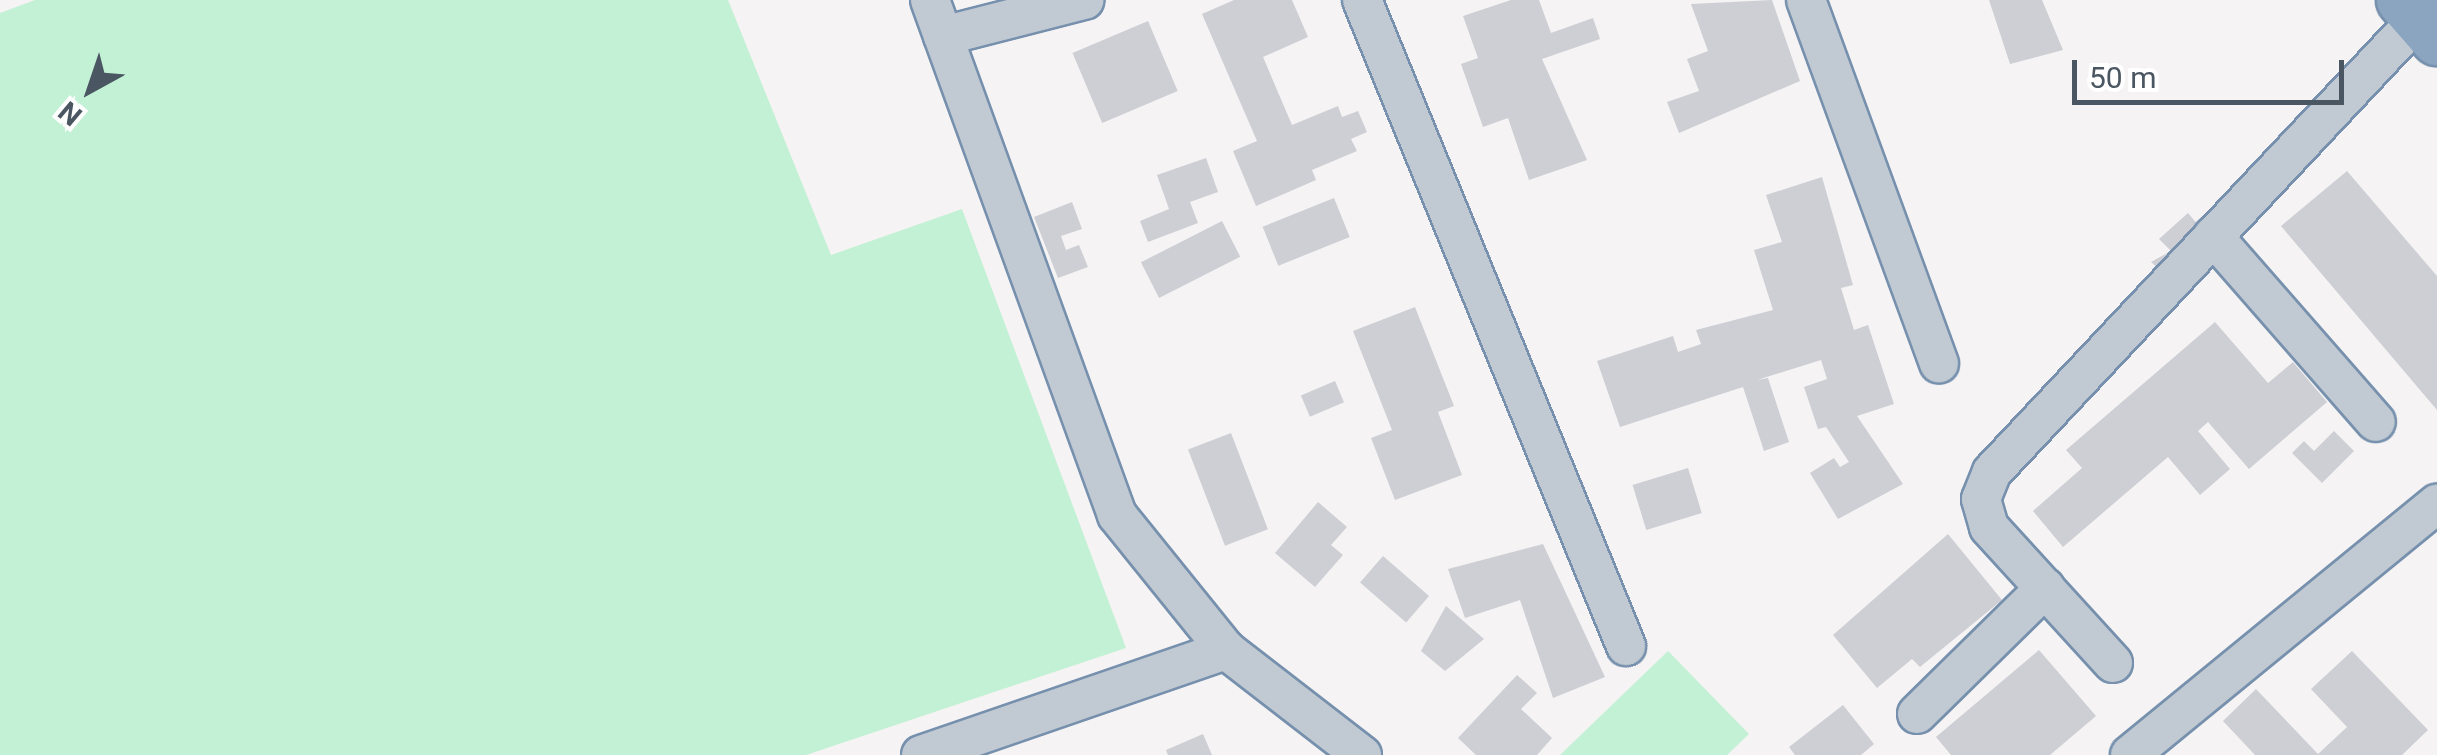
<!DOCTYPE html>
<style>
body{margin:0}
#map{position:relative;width:2437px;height:755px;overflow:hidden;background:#f5f3f3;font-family:Roboto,sans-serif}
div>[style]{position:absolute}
.green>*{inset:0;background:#c3f1d5}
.building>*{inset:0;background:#cdcfd5;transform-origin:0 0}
.roads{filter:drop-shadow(2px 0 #7690ad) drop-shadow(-2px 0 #7690ad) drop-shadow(0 2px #7690ad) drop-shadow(0 -2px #7690ad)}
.minor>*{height:38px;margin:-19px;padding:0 19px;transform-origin:19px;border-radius:19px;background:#c1cad2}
.highway>*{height:52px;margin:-26px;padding:0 26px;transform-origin:26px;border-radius:26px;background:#8ba5c1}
span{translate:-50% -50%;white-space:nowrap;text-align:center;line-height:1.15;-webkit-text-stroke:8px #fff;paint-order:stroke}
.north{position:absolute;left:40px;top:40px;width:100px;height:100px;-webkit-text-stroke:8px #fff;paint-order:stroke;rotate:220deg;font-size:28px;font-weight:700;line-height:40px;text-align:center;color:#4a5661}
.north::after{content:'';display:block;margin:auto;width:35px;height:45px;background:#4a5661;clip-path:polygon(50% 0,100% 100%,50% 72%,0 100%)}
.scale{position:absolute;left:2072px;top:60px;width:272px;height:45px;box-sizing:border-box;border:5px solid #4a5661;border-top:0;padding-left:12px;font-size:30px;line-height:35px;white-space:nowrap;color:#4a5661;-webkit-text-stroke:8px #fff;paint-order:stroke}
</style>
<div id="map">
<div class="green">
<div style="clip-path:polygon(35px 0,728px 0,831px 255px,962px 209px,1126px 648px,806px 755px,0 755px,0 13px)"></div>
<div style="clip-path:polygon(1668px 651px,1749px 734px,1727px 755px,1560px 755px)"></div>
</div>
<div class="building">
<div style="clip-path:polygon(1234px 0,1292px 0,1308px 37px,1263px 57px,1292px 125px,1338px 106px,1342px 117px,1358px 111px,1367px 132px,1351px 139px,1357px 151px,1312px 170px,1316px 180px,1256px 206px,1233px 151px,1257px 141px,1202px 14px)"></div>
<div style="clip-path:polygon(1511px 0,1539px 0,1551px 33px,1593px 18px,1600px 39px,1542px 59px,1587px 160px,1529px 180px,1508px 118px,1483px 127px,1461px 64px,1478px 58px,1463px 16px)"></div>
<div style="clip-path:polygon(1772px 0,1800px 81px,1679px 133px,1667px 102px,1699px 91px,1687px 59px,1708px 51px,1691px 4px)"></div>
<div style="clip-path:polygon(1989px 0,2042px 0,2063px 50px,2010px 64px)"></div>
<div style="left:1148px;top:21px;width:76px;height:82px;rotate:67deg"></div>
<div style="clip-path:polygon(1206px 158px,1218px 192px,1190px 202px,1198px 223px,1148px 242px,1140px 221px,1169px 209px,1157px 175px)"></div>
<div style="clip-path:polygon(2347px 171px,2437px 276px,2437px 410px,2281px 226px)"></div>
<div style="clip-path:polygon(1822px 177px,1853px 285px,1841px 288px,1854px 330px,1868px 325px,1894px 404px,1857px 416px,1903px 484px,1838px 519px,1810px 473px,1834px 458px,1840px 467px,1849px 462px,1826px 427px,1818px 429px,1804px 387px,1827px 379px,1821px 360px,1757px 380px,1768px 378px,1789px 442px,1764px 451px,1743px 387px,1620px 427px,1597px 361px,1673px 336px,1678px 352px,1701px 344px,1696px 330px,1773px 310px,1754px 250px,1782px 242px,1766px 195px)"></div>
<div style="left:1334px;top:198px;width:42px;height:77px;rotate:68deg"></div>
<div style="clip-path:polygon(1072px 202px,1082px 229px,1061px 236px,1066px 250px,1079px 245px,1088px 267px,1058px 278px,1034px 217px)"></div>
<div style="clip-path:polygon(2188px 213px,2199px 226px,2159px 269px,2151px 262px,2171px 251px,2159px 239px)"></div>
<div style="left:1222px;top:221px;width:40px;height:91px;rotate:63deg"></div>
<div style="clip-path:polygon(1415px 307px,1454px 406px,1438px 412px,1462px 475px,1395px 500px,1371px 438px,1392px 430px,1353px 331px)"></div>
<div style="clip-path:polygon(2215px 322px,2268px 383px,2293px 362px,2327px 402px,2249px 469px,2208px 422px,2198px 431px,2230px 469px,2200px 495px,2168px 457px,2063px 547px,2033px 511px,2082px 468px,2066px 450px)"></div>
<div style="left:1335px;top:381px;width:23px;height:37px;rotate:67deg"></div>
<div style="clip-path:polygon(2334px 431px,2354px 451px,2322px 483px,2292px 453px,2304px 441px,2314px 451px)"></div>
<div style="left:1231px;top:433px;width:103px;height:46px;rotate:69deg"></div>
<div style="left:1688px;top:468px;width:47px;height:58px;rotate:73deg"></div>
<div style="clip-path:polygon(1318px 502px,1347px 527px,1331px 545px,1343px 555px,1315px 587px,1275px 553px)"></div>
<div style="clip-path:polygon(1948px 534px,2002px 600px,1920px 667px,1912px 659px,1877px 688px,1833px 635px)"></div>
<div style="clip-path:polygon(1543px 544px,1605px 677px,1553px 698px,1520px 600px,1465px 618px,1448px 569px)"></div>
<div style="left:1383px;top:556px;width:61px;height:35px;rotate:41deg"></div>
<div style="clip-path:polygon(1446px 606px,1484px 639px,1445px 671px,1421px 651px)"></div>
<div style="clip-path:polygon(2039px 650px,2096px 716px,2050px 755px,1951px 755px,1936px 737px)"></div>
<div style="clip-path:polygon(2352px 651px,2428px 730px,2402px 755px,2255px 755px,2223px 721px,2256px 689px,2318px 754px,2347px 727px,2311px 689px)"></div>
<div style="clip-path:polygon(1517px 675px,1537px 693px,1521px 709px,1552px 738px,1537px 755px,1476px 755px,1458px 738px)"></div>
<div style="clip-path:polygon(1843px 705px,1874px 744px,1861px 755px,1795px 755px,1789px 747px)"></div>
<div style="clip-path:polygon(1203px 734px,1212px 755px,1168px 755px,1166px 750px)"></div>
</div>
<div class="roads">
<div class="minor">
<div style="left:930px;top:0;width:548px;rotate:70.04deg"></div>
<div style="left:1117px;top:515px;width:174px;rotate:51.1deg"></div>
<div style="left:1226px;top:650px;width:172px;rotate:37.7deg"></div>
<div style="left:1362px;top:0;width:698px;rotate:67.77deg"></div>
<div style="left:1806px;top:0;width:387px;rotate:69.9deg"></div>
<div style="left:943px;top:36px;width:146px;rotate:-14.3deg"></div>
<div style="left:2213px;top:236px;width:247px;rotate:48.8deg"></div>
<div style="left:2113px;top:663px;width:184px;rotate:-132.4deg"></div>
<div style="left:1989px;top:527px;width:29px;rotate:-106deg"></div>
<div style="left:1981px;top:499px;width:29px;rotate:-68deg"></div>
<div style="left:1992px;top:472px;width:623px;rotate:-46.76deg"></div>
<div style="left:1917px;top:714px;width:180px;rotate:-44.5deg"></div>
<div style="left:921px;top:755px;width:323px;rotate:-19deg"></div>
<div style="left:2130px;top:755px;width:397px;rotate:-39.3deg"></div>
</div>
<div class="highway">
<div style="left:2403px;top:0;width:52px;rotate:48.9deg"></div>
</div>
</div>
<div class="north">N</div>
<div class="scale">50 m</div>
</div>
